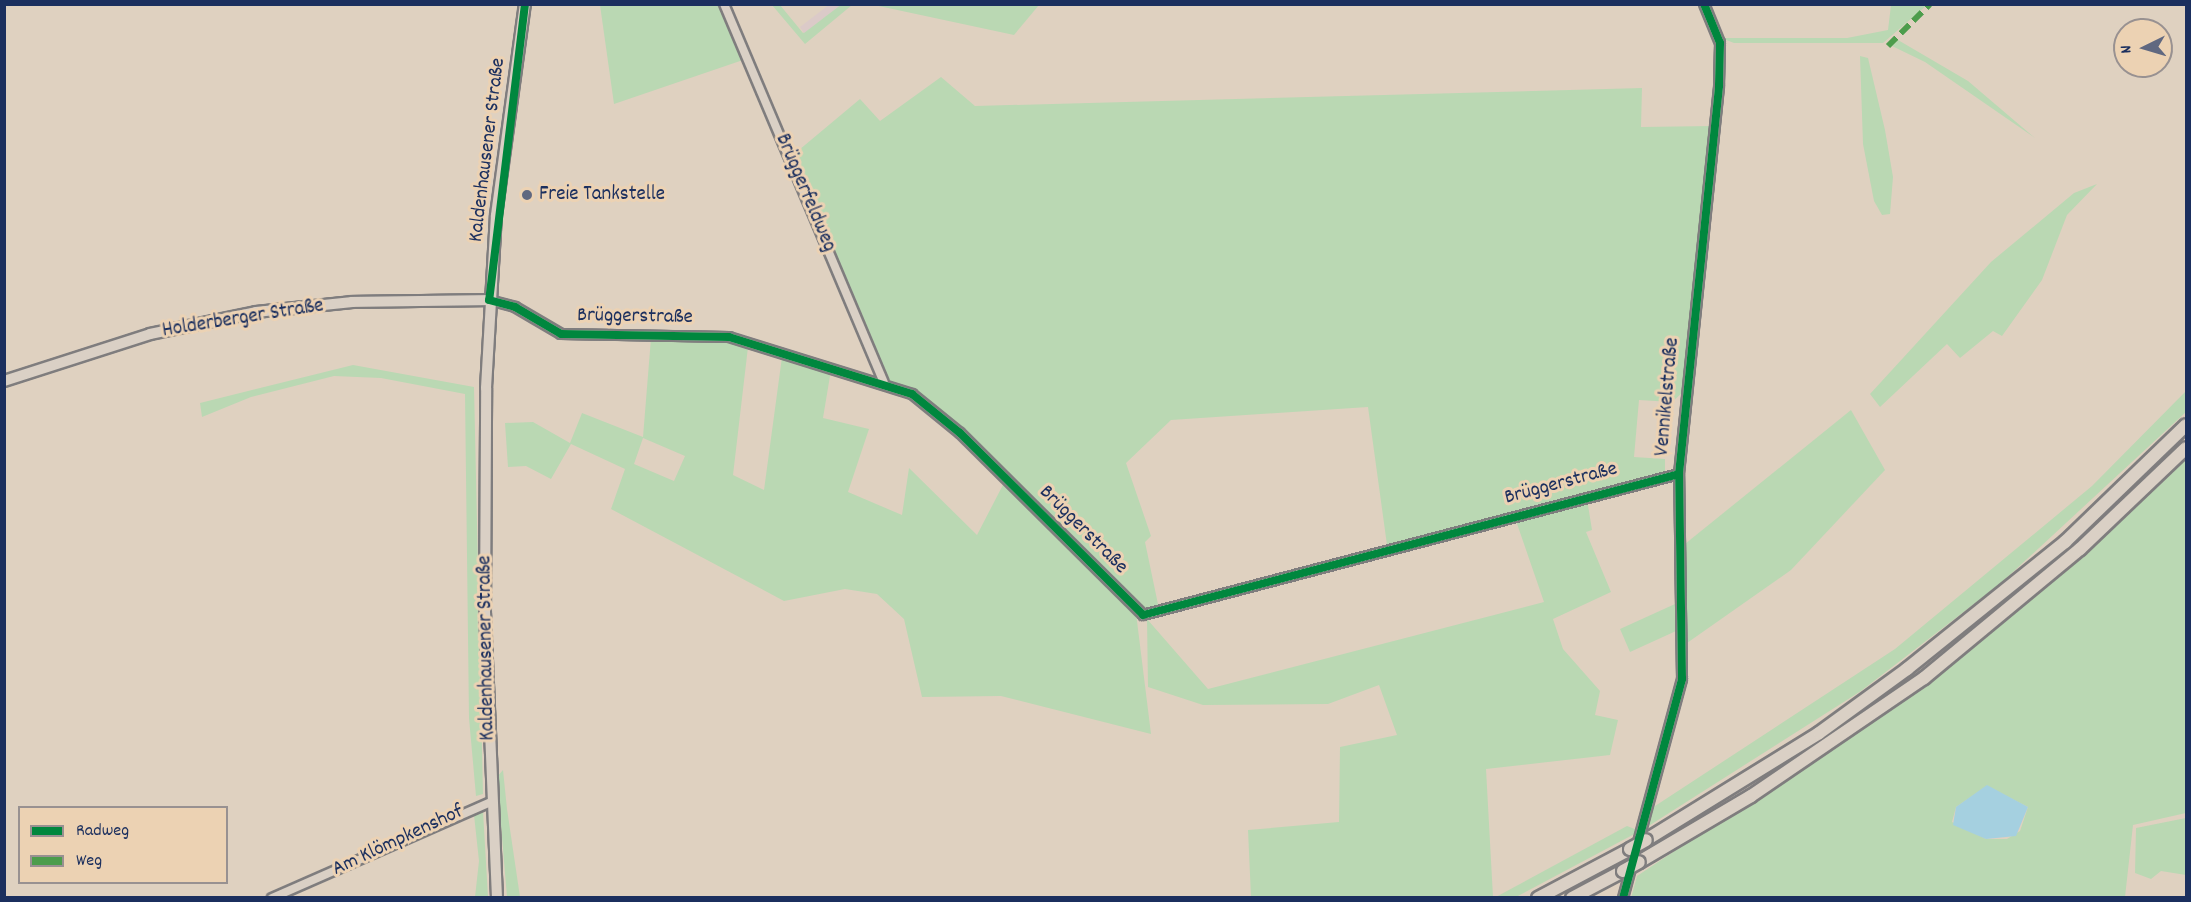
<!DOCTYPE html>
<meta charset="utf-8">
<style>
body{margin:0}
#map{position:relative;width:2191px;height:902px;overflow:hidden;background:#dfd1c0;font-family:Dekko,sans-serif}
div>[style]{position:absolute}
.green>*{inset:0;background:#bad8b3}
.water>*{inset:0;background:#a5d0e0}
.building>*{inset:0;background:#dbcac8}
.roads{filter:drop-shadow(2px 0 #7f7d7e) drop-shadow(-2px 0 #7f7d7e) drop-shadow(0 2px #7f7d7e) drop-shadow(0 -2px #7f7d7e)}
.minor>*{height:8px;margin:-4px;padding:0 4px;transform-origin:4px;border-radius:4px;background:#dad0c5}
.major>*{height:10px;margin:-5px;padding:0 5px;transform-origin:5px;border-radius:5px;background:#dad0c5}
.highway>*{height:12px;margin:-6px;padding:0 6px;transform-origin:6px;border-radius:6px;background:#dad0c5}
.bridges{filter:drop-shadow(2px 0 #7f7d7e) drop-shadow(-2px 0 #7f7d7e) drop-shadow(0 2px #7f7d7e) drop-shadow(0 -2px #7f7d7e)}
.highway-bridge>*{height:12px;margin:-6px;padding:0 6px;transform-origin:6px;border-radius:6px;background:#dad0c5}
.quiet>*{height:6px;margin-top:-3px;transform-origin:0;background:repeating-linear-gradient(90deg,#4c9d4c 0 12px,transparent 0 18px)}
.cycleway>*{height:8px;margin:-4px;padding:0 4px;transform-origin:4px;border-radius:4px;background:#00873e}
.dots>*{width:16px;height:16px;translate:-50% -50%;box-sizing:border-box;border:3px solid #ecd2b3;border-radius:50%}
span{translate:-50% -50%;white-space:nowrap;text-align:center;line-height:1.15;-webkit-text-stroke:6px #ecd2b3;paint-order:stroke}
.street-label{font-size:21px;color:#1b2f5e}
.poi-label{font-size:21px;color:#1b2f5e}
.left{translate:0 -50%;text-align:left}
.frame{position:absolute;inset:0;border:6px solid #1b2f5e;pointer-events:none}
.legend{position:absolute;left:18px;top:806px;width:210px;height:78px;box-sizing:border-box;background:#ecd2b3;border:2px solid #989191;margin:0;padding:8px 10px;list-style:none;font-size:18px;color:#1b2f5e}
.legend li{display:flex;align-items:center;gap:12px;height:30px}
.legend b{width:30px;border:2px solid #989191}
.north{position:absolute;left:2113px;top:18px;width:60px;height:60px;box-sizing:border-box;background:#ecd2b3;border:2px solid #989191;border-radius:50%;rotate:265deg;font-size:16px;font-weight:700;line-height:24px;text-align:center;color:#1b2f5e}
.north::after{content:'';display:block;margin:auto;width:21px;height:27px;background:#606880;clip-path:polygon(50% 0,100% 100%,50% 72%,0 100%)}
</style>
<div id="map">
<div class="green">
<div style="clip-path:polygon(600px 5px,719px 5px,743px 60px,614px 104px)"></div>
<div style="clip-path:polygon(772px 5px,780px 5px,803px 33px,839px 5px,852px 5px,805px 44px)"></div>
<div style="clip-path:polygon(874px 5px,1039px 5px,1014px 35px)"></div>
<div style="clip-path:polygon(1891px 5px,1927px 5px,1883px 43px,1734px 43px,1721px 38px,1847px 38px,1888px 30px)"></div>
<div style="clip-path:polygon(1898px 40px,1968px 81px,2035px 138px,1925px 62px,1892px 46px)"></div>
<div style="clip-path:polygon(1860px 56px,1868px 58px,1885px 130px,1893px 177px,1890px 214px,1882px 215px,1874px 201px,1863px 144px)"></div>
<div style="clip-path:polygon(941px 77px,975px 106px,1642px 88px,1641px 127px,1713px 126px,1682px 393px,1672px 402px,1639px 400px,1634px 457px,1665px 459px,1665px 471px,1387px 545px,1368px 407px,1171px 420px,1126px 463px,1151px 536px,1145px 542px,1159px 609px,1146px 609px,940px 409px,887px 380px,793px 155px,860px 99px,880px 121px)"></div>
<div style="clip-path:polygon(2097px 184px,2067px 215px,2042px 280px,2002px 336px,1993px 331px,1960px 358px,1947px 344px,1880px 407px,1870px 394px,1991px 262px,2074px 193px)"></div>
<div style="clip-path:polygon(evenodd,651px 338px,725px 340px,748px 347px,733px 475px,764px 490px,782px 357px,831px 370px,823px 418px,869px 429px,848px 492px,902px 515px,909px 468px,977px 535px,1005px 481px,1136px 613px,1151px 734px,1001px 696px,922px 697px,904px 619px,877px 594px,845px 589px,784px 601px,611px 509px,625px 469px,571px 444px,551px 479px,526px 466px,508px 467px,505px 423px,533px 422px,570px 443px,582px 413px,643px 437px,651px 338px,643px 438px,685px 456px,674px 481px,634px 464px,643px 438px)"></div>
<div style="clip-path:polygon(353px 365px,474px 387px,483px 794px,476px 796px,469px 718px,465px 394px,381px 378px,334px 376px,251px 397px,202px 417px,200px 403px)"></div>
<div style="clip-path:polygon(2186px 391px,2186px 412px,2000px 584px,1861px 691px,1647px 827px,1652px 808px,1895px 649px,2092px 486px)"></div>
<div style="clip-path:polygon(1851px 410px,1885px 470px,1791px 570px,1687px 643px,1680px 548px)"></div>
<div style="clip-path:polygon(evenodd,2186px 457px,2186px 813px,2133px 825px,2125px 897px,1631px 898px,1637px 876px,1930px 681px,2085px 553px,2186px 457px,1987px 786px,2028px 807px,2020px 831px,2007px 839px,1986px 839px,1952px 822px,1956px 807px,1987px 786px)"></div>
<div style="clip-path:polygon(1587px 499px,1592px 530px,1586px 532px,1611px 592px,1553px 619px,1563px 649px,1600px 691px,1595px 715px,1618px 720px,1610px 755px,1486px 769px,1493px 897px,1251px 897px,1248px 830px,1339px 822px,1340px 747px,1397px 735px,1379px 685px,1328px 704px,1203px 705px,1148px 687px,1147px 619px,1208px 689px,1544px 602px,1515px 518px)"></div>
<div style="clip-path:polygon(1675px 604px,1676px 631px,1630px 652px,1620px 629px)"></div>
<div style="clip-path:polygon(503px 770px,507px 809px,520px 897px,507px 897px,497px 777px)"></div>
<div style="clip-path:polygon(483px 811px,488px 897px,475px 897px,479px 861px,474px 815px)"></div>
<div style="clip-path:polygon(2186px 818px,2186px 875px,2161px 871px,2151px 879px,2135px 873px,2136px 828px)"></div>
<div style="clip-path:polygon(1627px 826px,1640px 831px,1516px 897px,1494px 898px)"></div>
</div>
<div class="water">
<div style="clip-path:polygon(1987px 785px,2028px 807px,2016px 836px,1986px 839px,1953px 825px,1956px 807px)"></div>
</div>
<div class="building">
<div style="clip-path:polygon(830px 4px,842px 4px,804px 33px,800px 27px)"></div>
</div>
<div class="roads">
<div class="minor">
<div style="left:724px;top:4px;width:410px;rotate:67.1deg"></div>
<div style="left:489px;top:300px;width:27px;rotate:15deg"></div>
<div style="left:515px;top:307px;width:53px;rotate:30.4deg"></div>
<div style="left:561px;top:334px;width:168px;rotate:1deg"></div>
<div style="left:729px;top:337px;width:192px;rotate:17.3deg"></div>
<div style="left:912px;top:394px;width:62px;rotate:39.1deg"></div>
<div style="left:960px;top:433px;width:258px;rotate:44.8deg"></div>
<div style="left:1143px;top:615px;width:554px;rotate:-14.74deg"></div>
<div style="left:272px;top:898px;width:239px;rotate:-23.7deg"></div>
<div style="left:1623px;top:898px;width:227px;rotate:-74.9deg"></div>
<div style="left:1682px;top:679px;width:205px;rotate:-90.8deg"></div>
<div style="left:1679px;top:474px;width:391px;rotate:-84.1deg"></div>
<div style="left:1719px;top:85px;width:42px;rotate:-88.6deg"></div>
<div style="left:1720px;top:43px;width:42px;rotate:-112.3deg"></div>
</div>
<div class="major">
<div style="left:4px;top:381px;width:153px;rotate:-17.8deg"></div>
<div style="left:150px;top:334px;width:108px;rotate:-11.7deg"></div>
<div style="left:256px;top:312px;width:97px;rotate:-5.9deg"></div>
<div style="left:352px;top:302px;width:137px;rotate:-0.8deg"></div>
<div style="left:497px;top:898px;width:285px;rotate:-92.4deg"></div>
<div style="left:485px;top:613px;width:225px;rotate:-89.7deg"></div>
<div style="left:486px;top:388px;width:173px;rotate:-86.7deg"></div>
<div style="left:496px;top:215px;width:213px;rotate:-82.2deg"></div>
</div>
<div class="highway">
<div style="left:1646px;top:840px;width:203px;rotate:-31.7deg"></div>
<div style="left:1819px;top:733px;width:109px;rotate:-36deg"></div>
<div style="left:1907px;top:669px;width:203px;rotate:-38.8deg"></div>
<div style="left:2065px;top:542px;width:168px;rotate:-44deg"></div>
<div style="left:1639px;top:862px;width:130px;rotate:-30.5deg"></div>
<div style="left:1751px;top:796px;width:209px;rotate:-34.3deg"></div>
<div style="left:1924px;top:678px;width:202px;rotate:-39.6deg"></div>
<div style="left:2080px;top:549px;width:146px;rotate:-43.6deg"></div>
<div style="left:1538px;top:898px;width:104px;rotate:-28deg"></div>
<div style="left:1572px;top:898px;width:58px;rotate:-27.9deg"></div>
</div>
</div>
<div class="bridges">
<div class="highway-bridge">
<div style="left:1630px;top:849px;width:18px;rotate:-29deg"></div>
<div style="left:1623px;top:871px;width:18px;rotate:-29deg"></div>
</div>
</div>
<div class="quiet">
<div style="left:1888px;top:46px;width:59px;rotate:-45deg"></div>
</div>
<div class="cycleway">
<div style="left:525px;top:4px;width:298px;rotate:96.9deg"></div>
<div style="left:489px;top:300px;width:27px;rotate:15deg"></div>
<div style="left:515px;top:307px;width:53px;rotate:30.4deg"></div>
<div style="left:561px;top:334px;width:168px;rotate:1deg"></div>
<div style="left:729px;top:337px;width:192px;rotate:17.3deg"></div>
<div style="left:912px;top:394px;width:62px;rotate:39.1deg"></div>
<div style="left:960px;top:433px;width:258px;rotate:44.8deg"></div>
<div style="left:1143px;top:615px;width:554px;rotate:-14.74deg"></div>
<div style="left:1623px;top:898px;width:227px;rotate:-74.9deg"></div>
<div style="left:1682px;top:679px;width:205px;rotate:-90.8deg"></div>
<div style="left:1679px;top:474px;width:391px;rotate:-84.1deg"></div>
<div style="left:1719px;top:85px;width:42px;rotate:-88.6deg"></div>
<div style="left:1720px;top:43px;width:42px;rotate:-112.3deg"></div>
</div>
<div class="dots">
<div style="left:527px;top:195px;background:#606880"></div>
</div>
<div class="street-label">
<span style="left:488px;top:150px;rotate:-83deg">Kaldenhausener Straße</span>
<span style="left:805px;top:193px;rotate:67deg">Brüggerfeldweg</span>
<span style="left:635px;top:317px;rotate:1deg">Brüggerstraße</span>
<span style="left:243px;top:319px;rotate:-9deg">Holderberger Straße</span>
<span style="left:1668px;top:397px;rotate:-85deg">Vennikelstraße</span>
<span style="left:1561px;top:484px;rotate:-15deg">Brüggerstraße</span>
<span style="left:1083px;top:530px;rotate:45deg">Brüggerstraße</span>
<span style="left:487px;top:648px;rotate:-91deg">Kaldenhausener Straße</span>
<span style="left:398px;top:841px;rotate:-25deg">Am Klömpkenshof</span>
</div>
<div class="poi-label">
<span class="left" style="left:539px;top:195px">Freie Tankstelle</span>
</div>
<div class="frame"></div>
<ul class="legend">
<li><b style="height:8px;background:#00873e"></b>Radweg</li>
<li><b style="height:8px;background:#4c9d4c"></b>Weg</li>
</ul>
<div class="north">N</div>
</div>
